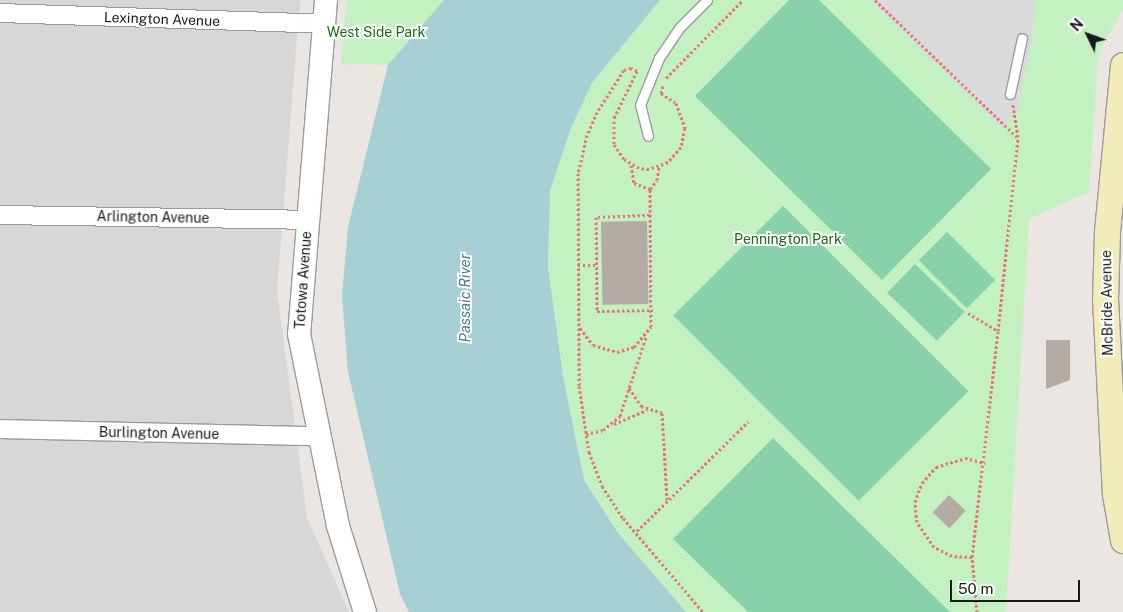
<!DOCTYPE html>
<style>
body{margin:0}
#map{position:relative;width:1123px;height:612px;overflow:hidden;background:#ebe6e1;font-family:"Public Sans",sans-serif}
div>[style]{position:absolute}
.residential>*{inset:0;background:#d8d7d8}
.park>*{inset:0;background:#c4f1c1}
.pitch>*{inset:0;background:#87d2ab;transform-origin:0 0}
.parking>*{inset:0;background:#dadada}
.water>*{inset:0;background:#a6d0d4}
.building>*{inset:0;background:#b4aba7;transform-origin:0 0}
.path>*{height:3px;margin-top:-1.5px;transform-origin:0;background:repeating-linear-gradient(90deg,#e87579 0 2.5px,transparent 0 5px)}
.roads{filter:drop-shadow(1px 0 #9b9b9b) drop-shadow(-1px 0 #9b9b9b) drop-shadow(0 1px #9b9b9b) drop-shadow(0 -1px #9b9b9b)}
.service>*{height:9px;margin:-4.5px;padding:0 4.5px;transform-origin:4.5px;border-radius:4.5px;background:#fff}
.minor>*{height:18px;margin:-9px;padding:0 9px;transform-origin:9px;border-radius:9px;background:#fff}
.tertiary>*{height:22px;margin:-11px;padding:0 11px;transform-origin:11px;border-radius:11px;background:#fff}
.secondary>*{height:25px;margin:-12.5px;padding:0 12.5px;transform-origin:12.5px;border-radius:12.5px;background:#f1ecb9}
span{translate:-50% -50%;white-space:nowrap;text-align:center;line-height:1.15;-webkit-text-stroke:4px #fff;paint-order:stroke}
.street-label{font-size:14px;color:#1a1a1a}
.park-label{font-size:14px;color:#1b6a17}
.water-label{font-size:15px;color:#4c7890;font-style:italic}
.north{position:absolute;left:1063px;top:10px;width:50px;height:50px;-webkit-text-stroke:4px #fff;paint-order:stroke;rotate:312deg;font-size:14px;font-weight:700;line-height:20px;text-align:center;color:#1a1a1a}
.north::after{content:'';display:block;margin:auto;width:18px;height:22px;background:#1a1a1a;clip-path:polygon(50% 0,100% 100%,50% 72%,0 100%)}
.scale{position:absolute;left:950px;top:580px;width:130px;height:22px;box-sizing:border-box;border:2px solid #1a1a1a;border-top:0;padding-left:6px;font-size:15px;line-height:18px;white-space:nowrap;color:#1a1a1a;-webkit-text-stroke:4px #fff;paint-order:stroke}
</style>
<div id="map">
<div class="residential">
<div style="clip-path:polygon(0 0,300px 0,277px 291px,307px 517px,349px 612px,0 612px)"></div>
</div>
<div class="park">
<div style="clip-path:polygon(346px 0,444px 0,388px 65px,341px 64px)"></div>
<div style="clip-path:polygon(660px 0,1123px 0,1123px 10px,1104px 42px,1098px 59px,1089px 192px,1029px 219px,1006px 612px,686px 612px,618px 533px,584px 480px,563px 376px,548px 267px,550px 191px,571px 128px,592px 83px)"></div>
</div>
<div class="pitch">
<div style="clip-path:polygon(789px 0,819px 0,991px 169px,882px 280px,695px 96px)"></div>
<div style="left:783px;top:206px;width:262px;height:155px;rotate:45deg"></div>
<div style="left:947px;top:232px;width:68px;height:40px;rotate:45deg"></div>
<div style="left:915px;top:264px;width:69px;height:40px;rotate:44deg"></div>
<div style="clip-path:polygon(773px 438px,950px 612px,748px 612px,673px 539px)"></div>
</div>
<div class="parking">
<div style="clip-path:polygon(871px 0,1034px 0,1033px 35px,1017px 111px,1003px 128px)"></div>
</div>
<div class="water">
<div style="clip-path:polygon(444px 0,660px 0,592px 83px,571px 128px,550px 191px,548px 267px,563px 376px,584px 480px,618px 533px,686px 612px,409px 612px,400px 594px,348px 372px,342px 296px,348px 227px,388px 65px)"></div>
</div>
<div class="building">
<div style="left:647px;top:221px;width:83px;height:46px;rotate:89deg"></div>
<div style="clip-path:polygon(1046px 340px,1070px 340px,1070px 380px,1046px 389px)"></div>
<div style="left:949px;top:495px;width:23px;height:24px;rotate:43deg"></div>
</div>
<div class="path">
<div style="left:875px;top:0;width:197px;rotate:44deg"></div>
<div style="left:666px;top:78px;width:110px;rotate:-45.4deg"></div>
<div style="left:663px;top:86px;width:7px;rotate:106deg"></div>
<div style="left:661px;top:93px;width:18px;rotate:34deg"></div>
<div style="left:676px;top:103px;width:27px;rotate:70deg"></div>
<div style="left:685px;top:128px;width:19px;rotate:102deg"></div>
<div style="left:681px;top:147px;width:20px;rotate:131deg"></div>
<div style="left:668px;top:162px;width:20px;rotate:160deg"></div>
<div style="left:649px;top:169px;width:10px;rotate:-174deg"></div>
<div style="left:639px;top:168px;width:17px;rotate:-149deg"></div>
<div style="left:624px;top:159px;width:18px;rotate:-124deg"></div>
<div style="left:614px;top:144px;width:26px;rotate:-90deg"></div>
<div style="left:614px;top:118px;width:52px;rotate:-63.9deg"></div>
<div style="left:637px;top:71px;width:7px;rotate:-153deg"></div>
<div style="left:631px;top:68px;width:7px;rotate:164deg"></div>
<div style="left:624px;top:70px;width:50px;rotate:122.7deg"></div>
<div style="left:597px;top:112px;width:25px;rotate:113deg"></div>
<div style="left:587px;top:135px;width:39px;rotate:103deg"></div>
<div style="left:578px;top:173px;width:213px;rotate:89.7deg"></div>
<div style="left:579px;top:386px;width:67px;rotate:81.4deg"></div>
<div style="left:589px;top:452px;width:36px;rotate:69deg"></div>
<div style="left:602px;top:486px;width:38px;rotate:57deg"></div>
<div style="left:623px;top:518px;width:123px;rotate:49.6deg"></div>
<div style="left:631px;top:165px;width:18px;rotate:81deg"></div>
<div style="left:634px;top:183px;width:17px;rotate:21deg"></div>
<div style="left:650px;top:215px;width:54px;rotate:177.9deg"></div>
<div style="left:596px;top:217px;width:94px;rotate:89.4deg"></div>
<div style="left:597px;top:311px;width:56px;rotate:-1deg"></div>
<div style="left:578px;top:265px;width:19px"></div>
<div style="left:968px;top:313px;width:35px;rotate:31deg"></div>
<div style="left:998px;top:331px;width:195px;rotate:-84.1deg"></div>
<div style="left:1018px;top:137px;width:33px;rotate:-99deg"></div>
<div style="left:580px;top:328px;width:21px;rotate:53deg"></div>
<div style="left:593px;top:345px;width:25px;rotate:16deg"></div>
<div style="left:617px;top:352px;width:18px;rotate:-16deg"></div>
<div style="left:634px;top:347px;width:26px;rotate:-50deg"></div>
<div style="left:651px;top:327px;width:138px;rotate:-90.4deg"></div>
<div style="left:650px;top:189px;width:11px;rotate:-52deg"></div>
<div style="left:657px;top:180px;width:14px;rotate:-82deg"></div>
<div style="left:629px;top:388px;width:22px;rotate:56deg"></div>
<div style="left:641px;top:406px;width:22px;rotate:18deg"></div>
<div style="left:662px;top:413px;width:87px;rotate:86.7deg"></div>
<div style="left:614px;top:424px;width:36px;rotate:-23deg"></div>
<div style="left:586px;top:434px;width:17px;rotate:-13deg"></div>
<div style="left:603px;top:430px;width:22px;rotate:-39deg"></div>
<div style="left:620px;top:416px;width:83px;rotate:-71.8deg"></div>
<div style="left:637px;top:531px;width:156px;rotate:-44.5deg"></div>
<div style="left:972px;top:557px;width:20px;rotate:-177deg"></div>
<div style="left:952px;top:556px;width:20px;rotate:-153deg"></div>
<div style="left:934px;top:547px;width:30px;rotate:-124deg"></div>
<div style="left:917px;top:522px;width:20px;rotate:-96deg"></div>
<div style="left:915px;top:502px;width:20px;rotate:-70deg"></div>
<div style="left:922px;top:483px;width:21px;rotate:-49deg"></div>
<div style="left:936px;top:467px;width:30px;rotate:-17deg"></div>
<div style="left:965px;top:458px;width:21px;rotate:14deg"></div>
<div style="left:977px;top:612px;width:55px;rotate:-95.2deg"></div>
<div style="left:972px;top:557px;width:227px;rotate:-83.4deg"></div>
</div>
<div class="roads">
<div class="service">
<div style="left:1010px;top:94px;width:57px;rotate:-77.9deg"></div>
<div style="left:648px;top:136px;width:32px;rotate:-104deg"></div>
<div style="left:640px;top:105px;width:51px;rotate:-68deg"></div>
<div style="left:659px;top:58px;width:37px;rotate:-56deg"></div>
<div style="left:680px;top:27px;width:38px;rotate:-45deg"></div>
</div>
<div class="minor">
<div style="left:0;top:13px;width:324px;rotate:1.9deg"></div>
<div style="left:0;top:215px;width:307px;rotate:0.9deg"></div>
<div style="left:0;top:429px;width:318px;rotate:1.3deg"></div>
</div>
<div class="tertiary">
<div style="left:326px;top:0;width:335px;rotate:94.6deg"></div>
<div style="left:299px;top:334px;width:196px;rotate:78.5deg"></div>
<div style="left:338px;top:526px;width:90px;rotate:72.6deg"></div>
</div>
<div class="secondary">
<div style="left:1123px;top:65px;width:168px;rotate:95.5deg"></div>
<div style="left:1107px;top:232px;width:66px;rotate:91.7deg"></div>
<div style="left:1105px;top:298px;width:196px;rotate:87.1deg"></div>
<div style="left:1115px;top:494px;width:47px;rotate:80.1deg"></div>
</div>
</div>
<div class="street-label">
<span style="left:162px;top:19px;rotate:2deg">Lexington Avenue</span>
<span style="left:153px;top:217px;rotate:1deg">Arlington Avenue</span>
<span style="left:303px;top:280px;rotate:-86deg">Totowa Avenue</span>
<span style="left:1107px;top:303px;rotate:-91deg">McBride Avenue</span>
<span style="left:159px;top:433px;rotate:1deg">Burlington Avenue</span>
</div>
<div class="park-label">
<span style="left:376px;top:32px">West Side Park</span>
<span style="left:788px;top:239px">Pennington Park</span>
</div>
<div class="water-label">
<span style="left:465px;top:298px;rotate:-90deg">Passaic River</span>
</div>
<div class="north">N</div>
<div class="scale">50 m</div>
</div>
